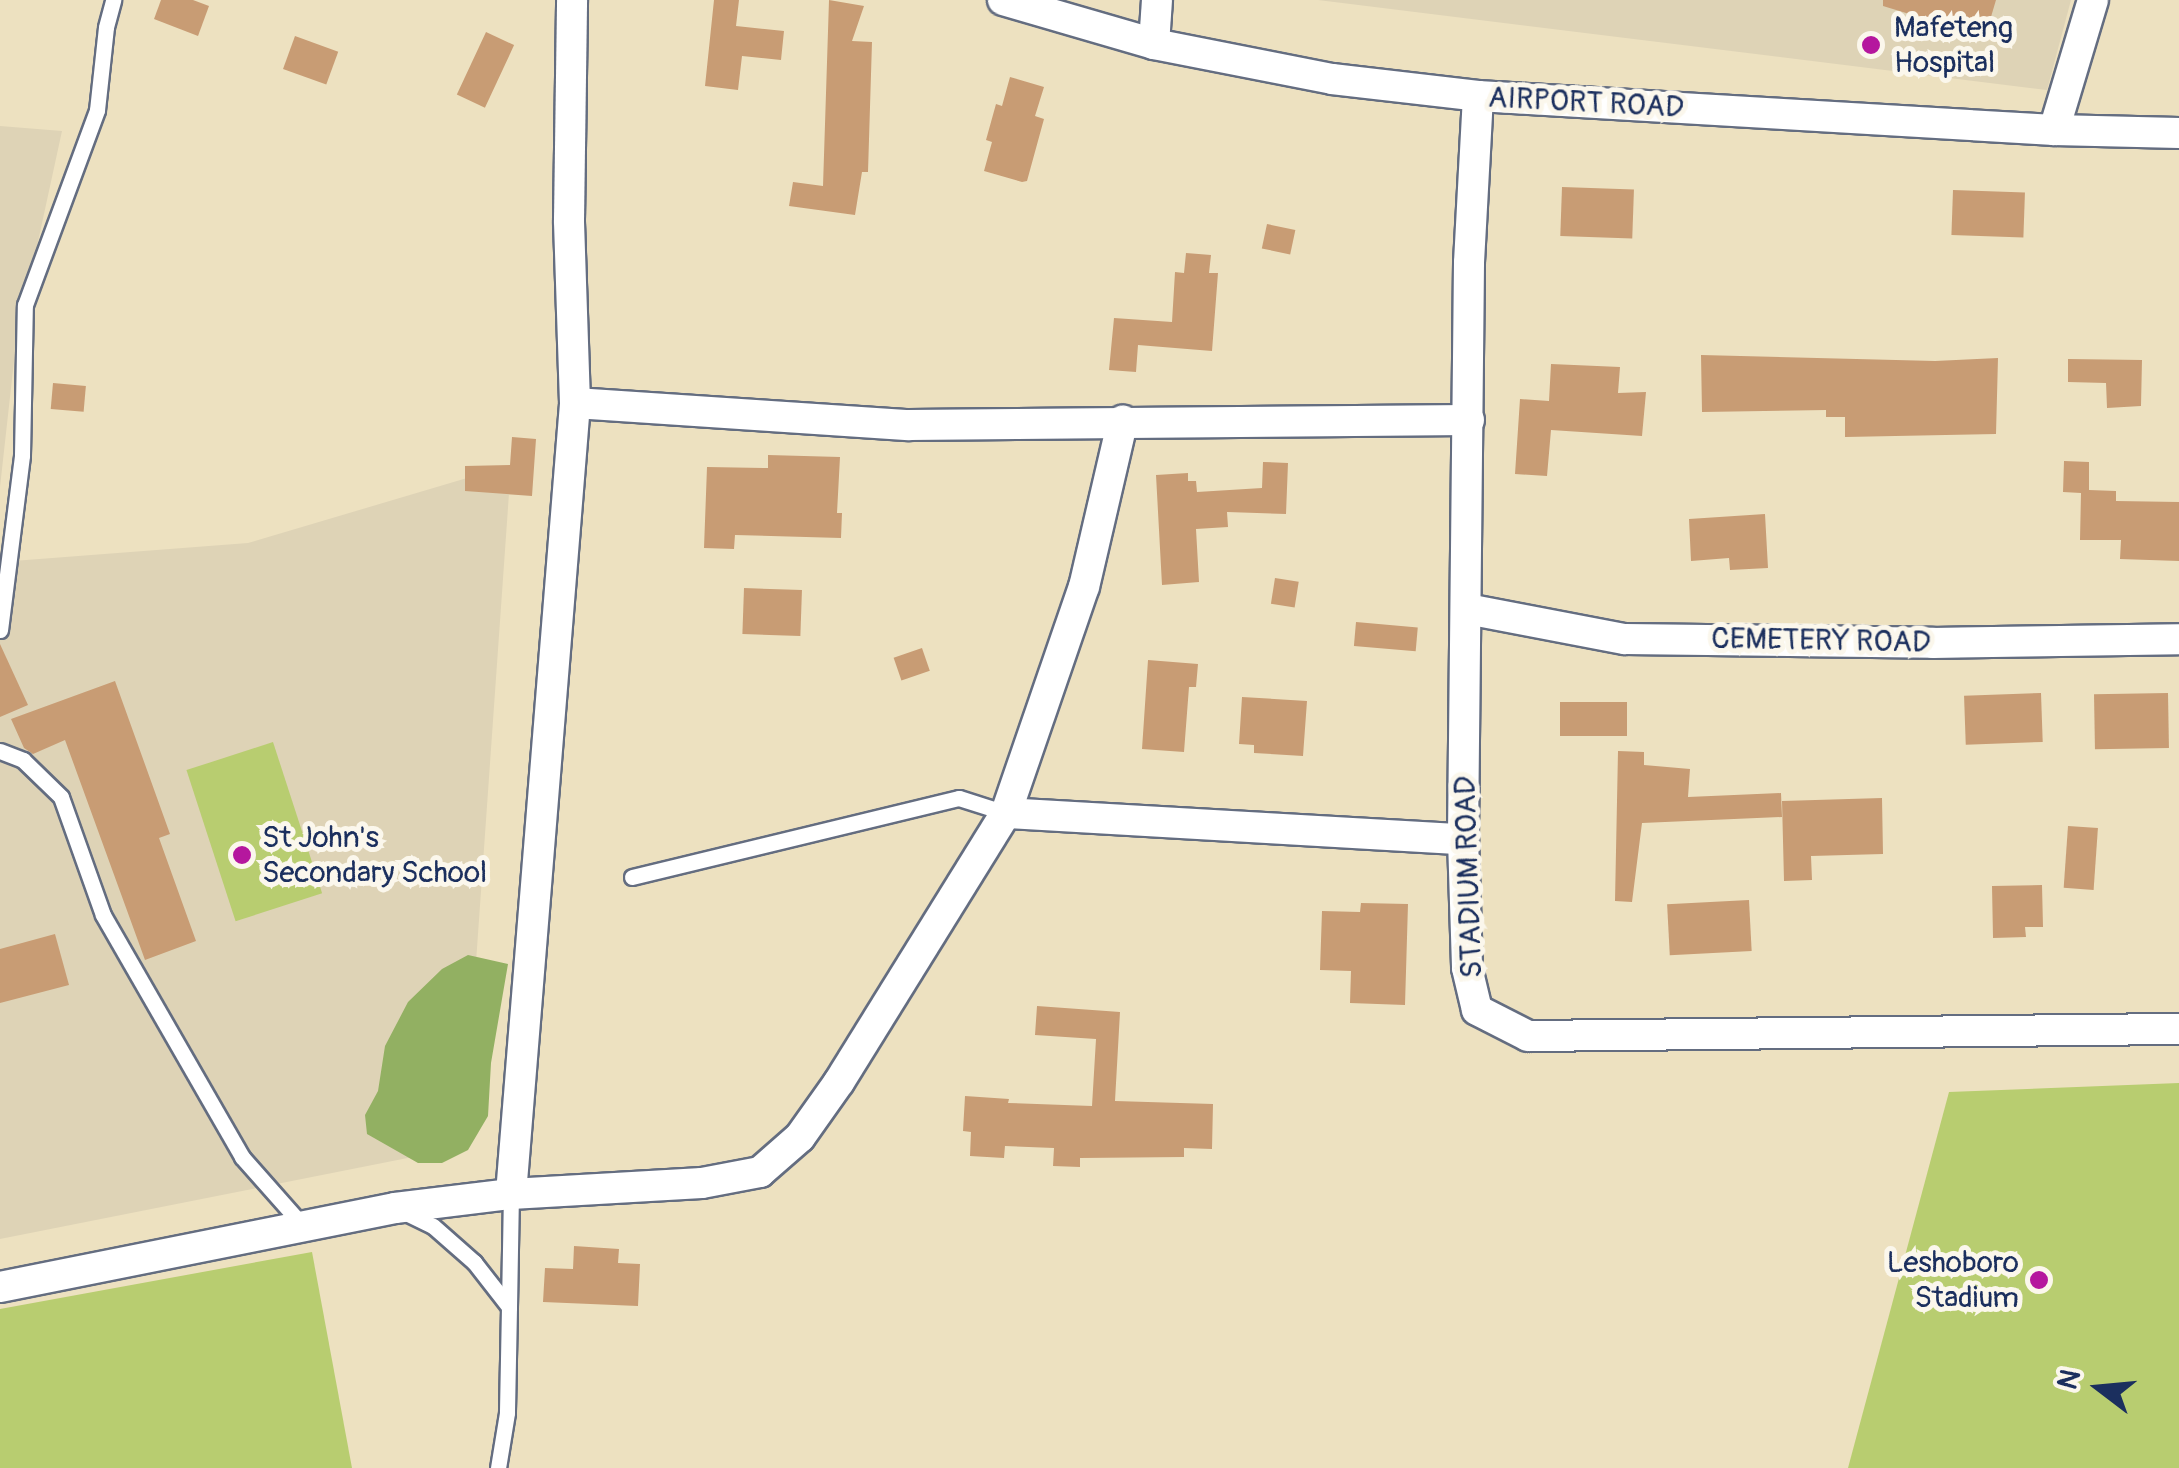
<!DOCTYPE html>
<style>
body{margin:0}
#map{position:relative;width:2179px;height:1468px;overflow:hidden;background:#ede1c0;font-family:Pangolin,sans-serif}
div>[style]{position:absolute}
.built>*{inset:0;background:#ded3b6}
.green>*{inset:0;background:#b8cd70;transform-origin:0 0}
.forest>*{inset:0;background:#92b062}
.building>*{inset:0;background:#c89c74;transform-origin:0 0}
.roads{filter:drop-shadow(2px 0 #646d80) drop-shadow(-2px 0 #646d80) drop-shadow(0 2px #646d80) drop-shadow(0 -2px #646d80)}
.service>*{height:15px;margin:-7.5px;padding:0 7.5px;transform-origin:7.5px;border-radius:7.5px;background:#fff}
.minor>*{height:30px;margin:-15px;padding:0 15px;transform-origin:15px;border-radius:15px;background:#fff}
.dots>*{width:28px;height:28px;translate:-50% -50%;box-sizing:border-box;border:5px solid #fbf7ec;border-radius:50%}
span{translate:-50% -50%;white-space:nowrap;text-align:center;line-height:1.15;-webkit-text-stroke:10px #fbf7ec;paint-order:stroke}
.poi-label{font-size:30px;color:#1b2f5e}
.left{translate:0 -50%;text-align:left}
.right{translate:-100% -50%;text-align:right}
.street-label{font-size:30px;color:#1b2f5e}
.north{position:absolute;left:2049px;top:1338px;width:100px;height:100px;-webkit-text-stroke:8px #fbf7ec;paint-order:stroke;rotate:286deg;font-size:28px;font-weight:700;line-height:40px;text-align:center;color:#1b2f5e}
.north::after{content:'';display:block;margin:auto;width:35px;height:45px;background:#1b2f5e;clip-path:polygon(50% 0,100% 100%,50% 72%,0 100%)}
</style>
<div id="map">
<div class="built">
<div style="clip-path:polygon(1318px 0,2071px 0,2047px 90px)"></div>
<div style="clip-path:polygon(0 126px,62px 131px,16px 343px,0 487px)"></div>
<div style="clip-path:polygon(511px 465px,463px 1147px,0 1239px,0 562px,248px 543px)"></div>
</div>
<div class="green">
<div style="left:273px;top:742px;width:159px;height:91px;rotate:72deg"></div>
<div style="clip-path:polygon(2179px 1083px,2179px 1468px,1848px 1468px,1949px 1092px)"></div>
<div style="clip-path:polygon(312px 1252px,352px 1468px,0 1468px,0 1309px)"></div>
</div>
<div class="forest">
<div style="clip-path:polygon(468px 955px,508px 964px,491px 1063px,488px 1116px,468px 1150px,442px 1163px,418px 1163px,367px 1134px,365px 1115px,378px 1091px,385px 1046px,408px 1002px,442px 969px)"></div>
</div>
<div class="building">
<div style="clip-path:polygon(161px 0,193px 0,209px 6px,198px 36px,154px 19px)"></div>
<div style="clip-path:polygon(714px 0,739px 0,736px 26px,784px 31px,781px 60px,742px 56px,738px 90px,705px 86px)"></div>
<div style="clip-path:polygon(829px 0,864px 6px,852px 41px,872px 42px,868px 172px,862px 172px,855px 215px,789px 206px,793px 182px,823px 186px)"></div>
<div style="clip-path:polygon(1883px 0,1996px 0,1985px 37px,1883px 6px)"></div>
<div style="left:486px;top:32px;width:31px;height:69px;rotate:25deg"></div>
<div style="left:295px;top:36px;width:46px;height:35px;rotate:20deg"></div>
<div style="clip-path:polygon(1010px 77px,1044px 87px,1035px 116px,1044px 119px,1027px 181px,1022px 182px,984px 171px,992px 142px,986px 140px,996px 104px,1002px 106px)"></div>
<div style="left:1562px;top:187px;width:72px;height:49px;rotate:2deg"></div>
<div style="left:1953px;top:190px;width:72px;height:45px;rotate:2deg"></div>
<div style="left:1267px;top:224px;width:29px;height:25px;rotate:12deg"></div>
<div style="clip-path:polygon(1186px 253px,1211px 255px,1209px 273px,1218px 273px,1212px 351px,1138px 345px,1136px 372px,1109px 370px,1114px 318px,1172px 322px,1175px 272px,1184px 273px)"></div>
<div style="clip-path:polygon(1701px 355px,1935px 361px,1998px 358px,1996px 434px,1845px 437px,1845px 417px,1826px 417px,1826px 410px,1702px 412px)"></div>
<div style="clip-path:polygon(2068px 359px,2142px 360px,2141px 406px,2107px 408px,2106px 383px,2068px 382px)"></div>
<div style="clip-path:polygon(1551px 364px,1620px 367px,1618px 393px,1646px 392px,1642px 436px,1551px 430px,1547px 476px,1515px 474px,1520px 399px,1549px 401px)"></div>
<div style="left:53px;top:383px;width:33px;height:26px;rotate:5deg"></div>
<div style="clip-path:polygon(512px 437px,536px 439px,532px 496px,465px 491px,465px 466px,510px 465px)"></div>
<div style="clip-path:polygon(768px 455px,840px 457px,837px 513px,842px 513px,841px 538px,735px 535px,734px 549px,704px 548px,707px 467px,768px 468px)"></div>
<div style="clip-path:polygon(2064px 461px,2089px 462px,2089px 490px,2116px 491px,2116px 501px,2179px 502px,2179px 561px,2120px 559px,2121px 540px,2080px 540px,2081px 493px,2063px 492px)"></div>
<div style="clip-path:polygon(1263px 462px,1288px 463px,1286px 514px,1227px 512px,1228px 527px,1196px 529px,1199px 582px,1162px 585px,1156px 475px,1188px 473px,1188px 481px,1196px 481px,1197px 492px,1262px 488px)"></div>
<div style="clip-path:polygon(1765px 514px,1768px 568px,1730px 570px,1729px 558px,1691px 561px,1689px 519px)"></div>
<div style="left:1275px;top:578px;width:24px;height:26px;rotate:9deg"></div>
<div style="left:744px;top:588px;width:58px;height:46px;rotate:2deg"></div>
<div style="left:1356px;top:622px;width:62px;height:24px;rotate:5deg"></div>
<div style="clip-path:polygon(0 644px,28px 705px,0 717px)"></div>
<div style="left:922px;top:648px;width:24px;height:30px;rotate:71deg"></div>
<div style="clip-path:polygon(1148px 660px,1198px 664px,1196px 687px,1189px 687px,1184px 752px,1142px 749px)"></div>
<div style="clip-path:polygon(115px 681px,170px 834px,159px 838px,196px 941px,145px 960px,65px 740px,33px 754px,24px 748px,11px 719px)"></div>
<div style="left:2041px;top:693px;width:49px;height:77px;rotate:88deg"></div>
<div style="left:2168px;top:693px;width:55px;height:74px;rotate:89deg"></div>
<div style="clip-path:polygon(1242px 697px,1307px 701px,1303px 756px,1254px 753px,1254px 745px,1239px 744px)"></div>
<div style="left:1627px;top:702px;width:34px;height:67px;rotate:90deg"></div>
<div style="clip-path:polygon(1618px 751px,1644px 752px,1644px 765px,1690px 769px,1688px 797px,1781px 793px,1782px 817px,1642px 823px,1632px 902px,1615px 901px)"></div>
<div style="clip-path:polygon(1882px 798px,1883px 854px,1811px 856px,1812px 880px,1784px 881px,1782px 801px)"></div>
<div style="left:2068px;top:826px;width:30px;height:62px;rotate:4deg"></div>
<div style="clip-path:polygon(2042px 885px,2043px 927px,2025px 927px,2026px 937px,1993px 938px,1992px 886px)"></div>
<div style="left:1749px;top:900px;width:51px;height:82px;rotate:87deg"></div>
<div style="clip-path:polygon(1361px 903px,1408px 904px,1405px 1005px,1350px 1003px,1351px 971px,1320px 970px,1322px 911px,1360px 912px)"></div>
<div style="clip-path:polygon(55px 934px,69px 985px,0 1003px,0 949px)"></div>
<div style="clip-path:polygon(1037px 1006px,1120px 1012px,1115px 1101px,1213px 1104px,1212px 1149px,1184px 1148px,1184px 1157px,1080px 1158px,1080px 1167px,1053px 1166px,1054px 1148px,1005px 1146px,1004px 1158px,970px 1156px,971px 1132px,963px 1131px,965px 1096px,1009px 1099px,1008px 1103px,1092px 1106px,1096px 1039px,1035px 1035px)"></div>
<div style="clip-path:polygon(574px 1246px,619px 1249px,618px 1263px,640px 1264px,638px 1306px,543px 1302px,545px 1268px,573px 1269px)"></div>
</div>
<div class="roads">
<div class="service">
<div style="left:0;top:630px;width:176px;rotate:-82.8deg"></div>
<div style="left:22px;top:455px;width:150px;rotate:-88.9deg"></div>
<div style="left:25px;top:305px;width:208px;rotate:-69.7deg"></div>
<div style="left:97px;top:110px;width:83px;rotate:-83.8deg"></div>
<div style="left:106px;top:27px;width:28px;rotate:-75deg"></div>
<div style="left:0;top:751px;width:25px;rotate:21deg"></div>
<div style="left:23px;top:760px;width:53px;rotate:44.2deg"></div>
<div style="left:61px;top:797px;width:125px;rotate:70.4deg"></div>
<div style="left:103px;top:915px;width:279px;rotate:60.1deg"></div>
<div style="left:242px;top:1157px;width:92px;rotate:48.5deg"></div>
<div style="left:632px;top:877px;width:336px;rotate:-13.6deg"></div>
<div style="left:959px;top:798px;width:49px;rotate:17.7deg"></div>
<div style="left:404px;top:1212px;width:32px;rotate:26deg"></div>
<div style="left:433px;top:1226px;width:55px;rotate:41.3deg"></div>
<div style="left:474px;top:1262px;width:57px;rotate:52.1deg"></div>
<div style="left:509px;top:1307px;width:106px;rotate:91.1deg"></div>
<div style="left:507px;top:1413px;width:56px;rotate:99.3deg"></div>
<div style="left:509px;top:1307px;width:113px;rotate:-89deg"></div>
</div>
<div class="minor">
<div style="left:1003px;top:0;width:157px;rotate:16.2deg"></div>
<div style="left:1154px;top:44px;width:181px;rotate:11.1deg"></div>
<div style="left:1332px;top:79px;width:147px;rotate:6.6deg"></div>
<div style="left:1478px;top:96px;width:577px;rotate:3.38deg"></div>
<div style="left:2054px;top:130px;width:125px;rotate:1.4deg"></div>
<div style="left:1154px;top:44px;width:44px;rotate:-86.1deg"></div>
<div style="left:1478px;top:96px;width:167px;rotate:93.1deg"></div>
<div style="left:1469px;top:263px;width:576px;rotate:90.6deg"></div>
<div style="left:1463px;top:839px;width:129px;rotate:88.2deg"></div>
<div style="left:1467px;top:968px;width:43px;rotate:76.6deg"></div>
<div style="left:1477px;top:1010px;width:57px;rotate:27deg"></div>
<div style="left:1528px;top:1036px;width:651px;rotate:-0.62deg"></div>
<div style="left:2054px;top:130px;width:136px;rotate:-73.3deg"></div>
<div style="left:575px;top:403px;width:335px;rotate:3.8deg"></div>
<div style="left:909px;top:425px;width:560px;rotate:-0.51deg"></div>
<div style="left:1467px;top:609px;width:161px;rotate:10.8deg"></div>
<div style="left:1625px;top:639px;width:308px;rotate:0.7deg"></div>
<div style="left:1933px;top:643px;width:246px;rotate:-0.9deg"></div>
<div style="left:1006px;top:813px;width:239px;rotate:-71deg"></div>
<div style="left:1084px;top:587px;width:171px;rotate:-76.9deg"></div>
<div style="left:511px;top:1194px;width:794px;rotate:-85.37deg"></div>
<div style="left:575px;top:403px;width:183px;rotate:-91.9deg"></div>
<div style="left:569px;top:220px;width:220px;rotate:-89.2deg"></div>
<div style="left:0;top:1287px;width:403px;rotate:-11.3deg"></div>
<div style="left:395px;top:1208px;width:117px;rotate:-6.9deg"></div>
<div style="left:511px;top:1194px;width:191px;rotate:-3.3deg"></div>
<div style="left:702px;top:1183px;width:59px;rotate:-10.7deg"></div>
<div style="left:760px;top:1172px;width:53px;rotate:-41.2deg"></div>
<div style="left:800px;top:1137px;width:67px;rotate:-54.7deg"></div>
<div style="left:839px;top:1082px;width:317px;rotate:-58.2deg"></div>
<div style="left:1006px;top:813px;width:458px;rotate:3.3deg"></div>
</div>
</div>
<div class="dots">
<div style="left:1871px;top:45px;background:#b5179e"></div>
<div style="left:242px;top:855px;background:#b5179e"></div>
<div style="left:2039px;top:1280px;background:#b5179e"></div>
</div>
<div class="poi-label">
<span class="left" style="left:1894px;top:45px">Mafeteng<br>Hospital</span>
<span class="left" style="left:262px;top:855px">St John's<br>Secondary School</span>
<span class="right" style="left:2019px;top:1280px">Leshoboro<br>Stadium</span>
</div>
<div class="street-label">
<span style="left:1586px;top:103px;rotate:3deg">AIRPORT ROAD</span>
<span style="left:1821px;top:641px;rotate:1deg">CEMETERY ROAD</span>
<span style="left:1469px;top:877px;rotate:-92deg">STADIUM ROAD</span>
</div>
<div class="north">N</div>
</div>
